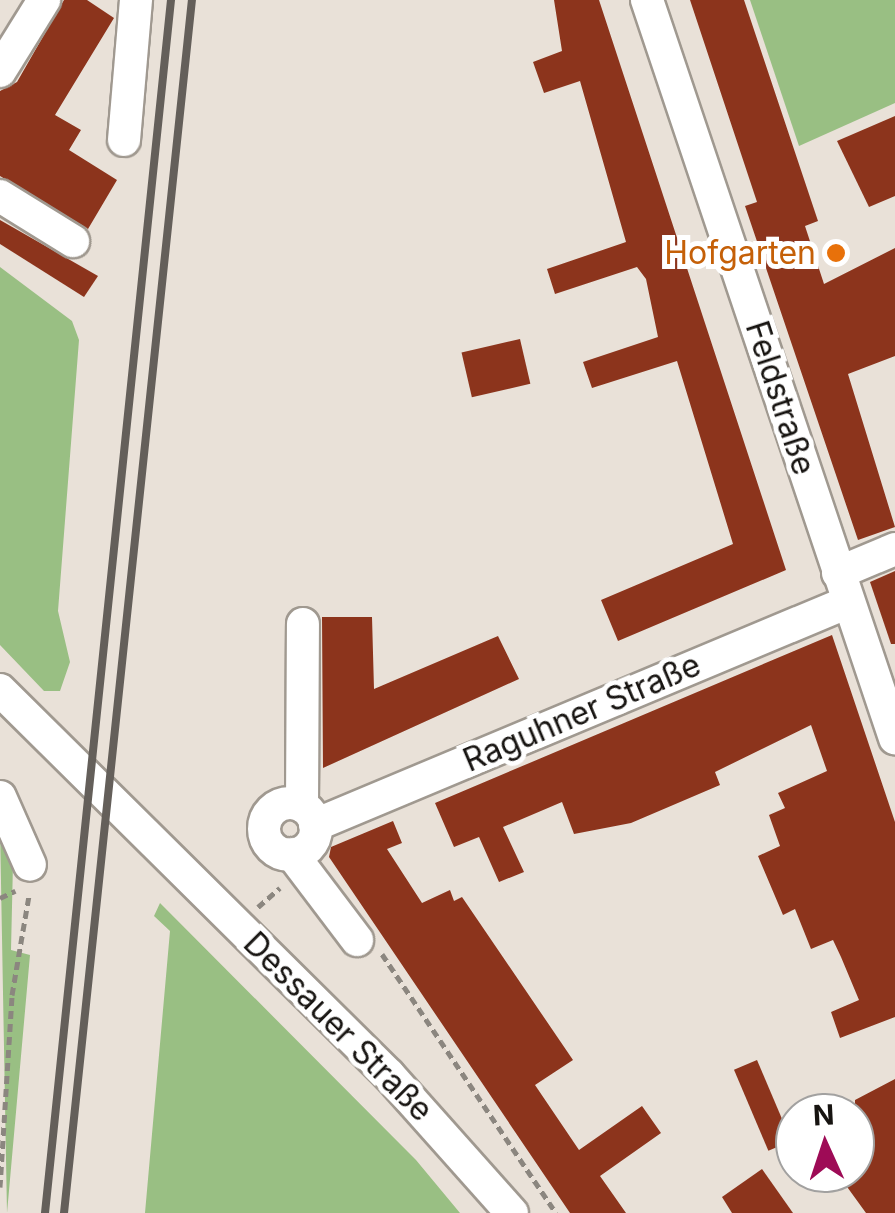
<!DOCTYPE html>
<meta charset="utf-8">
<style>
body{margin:0}
#map{position:relative;width:895px;height:1213px;overflow:hidden;background:#e9e1d8;font-family:Inter,sans-serif}
div>[style]{position:absolute}
.green>*{inset:0;background:#99bf83}
.building>*{inset:0;background:#8c341c;transform-origin:0 0}
.path>*{height:5px;margin-top:-2.5px;transform-origin:0;background:repeating-linear-gradient(90deg,#8b867f 0 8px,transparent 0 13px)}
.roads{filter:drop-shadow(2px 0 #a09990) drop-shadow(-2px 0 #a09990) drop-shadow(0 2px #a09990) drop-shadow(0 -2px #a09990)}
.minor>*{height:32px;margin:-16px;padding:0 16px;transform-origin:16px;border-radius:16px;background:#fff}
.minor>.ring{margin:-16px;padding:0;box-sizing:content-box;background:none;border:32px solid #fff;border-radius:50%}
.rail>*{height:8px;margin:-4px;padding:0 4px;transform-origin:4px;border-radius:4px;background:#645f5a}
.dots>*{width:28px;height:28px;translate:-50% -50%;box-sizing:border-box;border:5px solid #fff;border-radius:50%}
span{translate:-50% -50%;white-space:nowrap;text-align:center;line-height:1.15;-webkit-text-stroke:10px #fff;paint-order:stroke}
.food-label{font-size:32px;color:#c56008}
.right{translate:-100% -50%;text-align:right}
.street-label{font-size:32px;color:#171411}
.north{position:absolute;left:775px;top:1093px;width:100px;height:100px;box-sizing:border-box;background:#fff;border:2px solid #a2a1a0;border-radius:50%;rotate:357deg;font-size:28px;font-weight:700;line-height:40px;text-align:center;color:#171411}
.north::after{content:'';display:block;margin:auto;width:35px;height:45px;background:#9e0b56;clip-path:polygon(50% 0,100% 100%,50% 72%,0 100%)}
</style>
<div id="map">
<div class="green">
<div style="clip-path:polygon(750px 0,895px 0,895px 103px,799px 146px)"></div>
<div style="clip-path:polygon(0 267px,72px 321px,79px 340px,58px 611px,70px 662px,60px 691px,44px 691px,0 645px)"></div>
<div style="clip-path:polygon(0 827px,13px 863px,11px 950px,30px 955px,7px 1213px)"></div>
<div style="clip-path:polygon(160px 903px,416px 1160px,460px 1213px,145px 1213px,170px 931px,154px 916px)"></div>
</div>
<div class="building">
<div style="clip-path:polygon(64px 0,87px 0,114px 18px,55px 115px,81px 130px,69px 150px,117px 180px,88px 229px,0 176px,0 91px,17px 82px)"></div>
<div style="clip-path:polygon(554px 0,599px 0,786px 570px,618px 641px,601px 600px,733px 544px,677px 361px,592px 388px,583px 362px,658px 337px,646px 279px,637px 267px,555px 294px,547px 269px,626px 242px,580px 81px,544px 93px,533px 62px,562px 51px)"></div>
<div style="clip-path:polygon(690px 0,744px 0,818px 221px,805px 226px,824px 284px,895px 248px,895px 356px,848px 374px,895px 527px,858px 540px,745px 206px,757px 202px)"></div>
<div style="clip-path:polygon(895px 116px,895px 196px,869px 207px,837px 141px)"></div>
<div style="clip-path:polygon(0 220px,98px 276px,84px 297px,0 244px)"></div>
<div style="left:520px;top:339px;width:46px;height:60px;rotate:77deg"></div>
<div style="clip-path:polygon(895px 571px,895px 644px,891px 644px,870px 582px)"></div>
<div style="clip-path:polygon(322px 617px,372px 617px,374px 689px,498px 636px,519px 679px,323px 768px)"></div>
<div style="clip-path:polygon(832px 635px,895px 822px,895px 1017px,840px 1038px,831px 1012px,859px 1000px,841px 957px,833px 940px,811px 949px,795px 909px,783px 915px,758px 856px,780px 846px,769px 815px,785px 808px,778px 793px,827px 771px,811px 725px,715px 772px,720px 785px,631px 823px,574px 834px,562px 802px,503px 827px,524px 872px,499px 882px,479px 837px,454px 847px,435px 803px)"></div>
<div style="clip-path:polygon(393px 821px,402px 843px,387px 849px,422px 903px,450px 890px,454px 901px,462px 897px,573px 1060px,535px 1085px,579px 1150px,642px 1106px,661px 1133px,600px 1176px,626px 1213px,570px 1213px,329px 857px,331px 847px)"></div>
<div style="left:757px;top:1060px;width:88px;height:25px;rotate:67deg"></div>
<div style="clip-path:polygon(895px 1079px,895px 1213px,866px 1213px,837px 1173px,855px 1173px,855px 1100px)"></div>
<div style="clip-path:polygon(762px 1169px,793px 1213px,732px 1213px,722px 1197px)"></div>
</div>
<div class="path">
<div style="left:0;top:898px;width:17px;rotate:-25deg"></div>
<div style="left:258px;top:907px;width:29px;rotate:-41deg"></div>
<div style="left:382px;top:954px;width:312px;rotate:56.1deg"></div>
<div style="left:0;top:1187px;width:192px;rotate:-86.4deg"></div>
<div style="left:12px;top:995px;width:100px;rotate:-80.3deg"></div>
</div>
<div class="roads">
<div class="minor">
<div style="left:647px;top:0;width:779px;rotate:71.43deg"></div>
<div style="left:0;top:71px;width:84px;rotate:-58.2deg"></div>
<div style="left:124px;top:140px;width:141px;rotate:-85.1deg"></div>
<div style="left:0;top:196px;width:86px;rotate:31.7deg"></div>
<div style="left:838px;top:573px;width:62px;rotate:-22.8deg"></div>
<div style="left:0;top:690px;width:547px;rotate:44.7deg"></div>
<div style="left:389px;top:1075px;width:185px;rotate:48.3deg"></div>
<div style="left:0;top:797px;width:74px;rotate:66.2deg"></div>
<div class="ring" style="left:264px;top:803px;width:20px;height:20px"></div>
<div style="left:302px;top:806px;width:182px;rotate:-89.7deg"></div>
<div style="left:315px;top:825px;width:578px;rotate:-22.7deg"></div>
<div style="left:292px;top:854px;width:108px;rotate:52.9deg"></div>
</div>
</div>
<div class="rail">
<div style="left:45px;top:1213px;width:1220px;rotate:-84.07deg"></div>
<div style="left:64px;top:1213px;width:1220px;rotate:-83.98deg"></div>
</div>
<div class="dots">
<div style="left:836px;top:253px;background:#e8710a"></div>
</div>
<div class="food-label">
<span class="right" style="left:816px;top:253px">Hofgarten</span>
</div>
<div class="street-label">
<span style="left:780px;top:398px;rotate:72deg">Feldstraße</span>
<span style="left:582px;top:713px;rotate:-23deg">Raguhner Straße</span>
<span style="left:338px;top:1027px;rotate:45deg">Dessauer Straße</span>
</div>
<div class="north">N</div>
</div>
